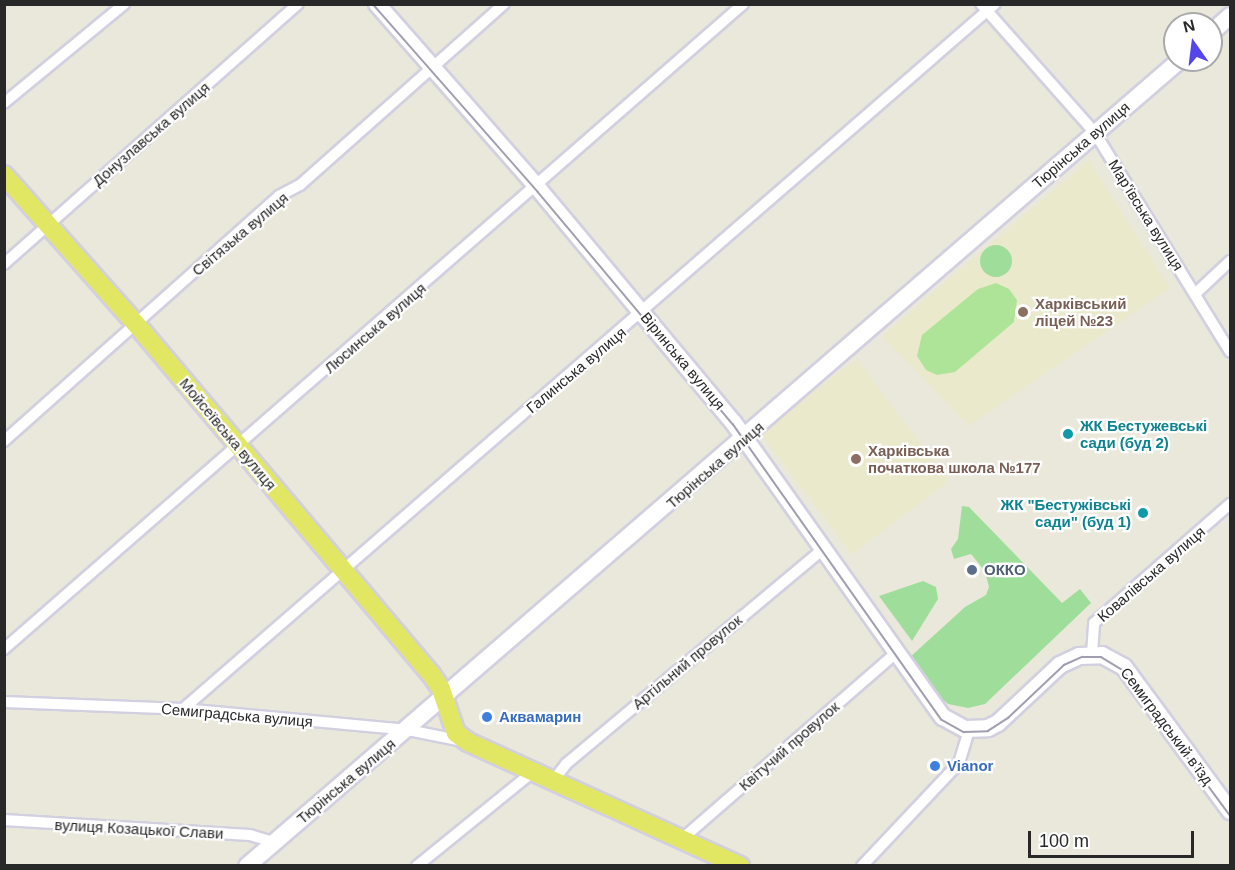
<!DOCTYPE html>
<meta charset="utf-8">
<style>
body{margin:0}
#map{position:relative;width:1235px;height:870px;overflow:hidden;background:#eae8db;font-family:Helvetica,sans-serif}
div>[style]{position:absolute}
.education>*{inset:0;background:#ebe9cb;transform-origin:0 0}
.green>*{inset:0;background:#9fdd9b}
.round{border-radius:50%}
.pitch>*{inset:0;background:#aee497}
.roads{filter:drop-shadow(2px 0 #d2d0e0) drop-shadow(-2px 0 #d2d0e0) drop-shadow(0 2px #d2d0e0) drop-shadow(0 -2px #d2d0e0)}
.minor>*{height:10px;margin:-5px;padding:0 5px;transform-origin:5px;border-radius:5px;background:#fff}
.secondary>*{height:16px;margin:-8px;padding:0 8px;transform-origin:8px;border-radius:8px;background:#fff}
.primary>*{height:18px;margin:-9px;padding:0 9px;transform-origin:9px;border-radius:9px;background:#e1e663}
.tram>*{height:1.5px;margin:-0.75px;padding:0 0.75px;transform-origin:0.75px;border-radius:0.75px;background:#a19eb2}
.dots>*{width:16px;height:16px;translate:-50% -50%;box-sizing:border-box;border:3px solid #fff;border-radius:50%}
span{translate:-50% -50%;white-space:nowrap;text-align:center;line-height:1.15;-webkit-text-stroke:4.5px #fff;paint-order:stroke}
.street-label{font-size:15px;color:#282828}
.education-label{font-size:15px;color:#785e54;font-weight:700}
.left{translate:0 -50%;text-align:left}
.culture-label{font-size:15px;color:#0d838f;font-weight:700}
.right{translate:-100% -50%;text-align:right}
.service-label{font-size:15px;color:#4e5e75;font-weight:700}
.shop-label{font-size:15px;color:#366cbe;font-weight:700}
.frame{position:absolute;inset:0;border:6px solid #282828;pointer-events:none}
.north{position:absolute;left:1163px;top:12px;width:60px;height:60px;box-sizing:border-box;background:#fff;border:2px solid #a9a9a9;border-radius:50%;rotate:346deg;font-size:16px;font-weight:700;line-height:24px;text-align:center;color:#282828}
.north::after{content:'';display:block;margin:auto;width:21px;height:27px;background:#5445ed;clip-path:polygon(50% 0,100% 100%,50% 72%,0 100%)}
.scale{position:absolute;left:1028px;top:831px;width:166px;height:27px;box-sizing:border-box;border:3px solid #282828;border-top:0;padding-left:8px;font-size:18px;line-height:21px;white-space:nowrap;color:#282828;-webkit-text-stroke:4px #fff;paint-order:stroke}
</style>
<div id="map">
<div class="education">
<div style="clip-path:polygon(1089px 160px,1170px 288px,969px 426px,882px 336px)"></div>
<div style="left:857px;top:359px;width:153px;height:122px;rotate:53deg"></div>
</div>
<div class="green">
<div class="round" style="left:980px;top:245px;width:32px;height:32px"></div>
<div style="clip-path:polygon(962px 506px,969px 507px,1062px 603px,1080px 589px,1091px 603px,985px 704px,968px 708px,948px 704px,939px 696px,909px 658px,965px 607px,986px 595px,989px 587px,985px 571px,971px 554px,954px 559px,951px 549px,958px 539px)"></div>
<div style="clip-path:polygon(923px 581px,936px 587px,938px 599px,912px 641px,879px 596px)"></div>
</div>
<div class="pitch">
<div style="clip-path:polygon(996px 283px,1009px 289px,1017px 300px,1014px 322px,955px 372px,937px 375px,926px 370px,917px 356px,922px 335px,978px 289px)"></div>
</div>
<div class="roads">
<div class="minor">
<div style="left:981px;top:4px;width:172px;rotate:48.5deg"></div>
<div style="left:1095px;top:133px;width:257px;rotate:58.3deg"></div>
<div style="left:4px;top:103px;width:156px;rotate:-39.5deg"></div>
<div style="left:4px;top:264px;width:392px;rotate:-41.5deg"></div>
<div style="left:1195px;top:294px;width:48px;rotate:-43.3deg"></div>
<div style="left:4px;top:441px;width:368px;rotate:-41.7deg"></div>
<div style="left:279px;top:196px;width:24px;rotate:-28deg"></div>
<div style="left:300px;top:185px;width:273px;rotate:-41.6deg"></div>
<div style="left:4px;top:649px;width:981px;rotate:-41.11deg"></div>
<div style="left:1092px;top:654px;width:31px;rotate:-86deg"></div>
<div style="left:1094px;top:623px;width:181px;rotate:-41.2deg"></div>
<div style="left:4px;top:702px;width:179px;rotate:2.2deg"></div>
<div style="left:183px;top:709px;width:226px;rotate:5.3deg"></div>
<div style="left:408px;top:730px;width:55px;rotate:11.5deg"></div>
<div style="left:183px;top:709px;width:1075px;rotate:-40.97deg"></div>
<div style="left:554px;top:780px;width:20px;rotate:-53deg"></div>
<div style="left:566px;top:764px;width:335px;rotate:-39.9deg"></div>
<div style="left:4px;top:820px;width:246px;rotate:3.5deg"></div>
<div style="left:250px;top:835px;width:24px;rotate:17deg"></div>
<div style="left:682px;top:839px;width:285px;rotate:-41deg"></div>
<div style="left:417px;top:866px;width:151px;rotate:-39.1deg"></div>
<div style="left:862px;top:866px;width:141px;rotate:-46.7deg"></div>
<div style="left:959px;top:763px;width:34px;rotate:-73deg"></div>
</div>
<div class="secondary">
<div style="left:377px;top:4px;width:243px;rotate:48.8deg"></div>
<div style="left:537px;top:187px;width:306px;rotate:50.2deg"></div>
<div style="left:733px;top:422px;width:362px;rotate:54.6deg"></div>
<div style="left:943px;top:717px;width:25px;rotate:29deg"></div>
<div style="left:965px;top:729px;width:23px;rotate:-2deg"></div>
<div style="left:988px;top:728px;width:11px;rotate:-27deg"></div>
<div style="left:998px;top:723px;width:85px;rotate:-43.1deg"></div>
<div style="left:1060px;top:665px;width:21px;rotate:-25deg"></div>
<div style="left:1079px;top:656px;width:23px;rotate:-2deg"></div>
<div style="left:1102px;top:655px;width:25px;rotate:29deg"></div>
<div style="left:1124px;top:667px;width:179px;rotate:53.6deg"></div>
<div style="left:1211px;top:33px;width:25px;rotate:-42deg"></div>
<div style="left:247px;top:866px;width:1233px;rotate:-40.82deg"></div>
</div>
<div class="primary">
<div style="left:4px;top:175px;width:199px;rotate:48.5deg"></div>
<div style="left:136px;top:324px;width:458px;rotate:49.9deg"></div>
<div style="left:431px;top:674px;width:18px;rotate:56deg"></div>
<div style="left:441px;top:689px;width:46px;rotate:71.2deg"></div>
<div style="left:456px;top:733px;width:15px;rotate:37deg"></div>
<div style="left:468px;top:742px;width:299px;rotate:24.5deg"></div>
</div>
</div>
<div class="tram">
<div style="left:373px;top:4px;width:250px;rotate:48.7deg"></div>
<div style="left:538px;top:192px;width:303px;rotate:50deg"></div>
<div style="left:733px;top:424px;width:362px;rotate:54.8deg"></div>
<div style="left:942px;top:720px;width:25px;rotate:29deg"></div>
<div style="left:964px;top:732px;width:24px;rotate:-2deg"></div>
<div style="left:988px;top:731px;width:24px;rotate:-33deg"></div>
<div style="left:1008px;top:718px;width:77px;rotate:-43.4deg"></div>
<div style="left:1064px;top:665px;width:20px;rotate:-24deg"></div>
<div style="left:1082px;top:657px;width:19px"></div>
<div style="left:1101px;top:657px;width:26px;rotate:31deg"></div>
<div style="left:1123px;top:670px;width:180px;rotate:53.6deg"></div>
</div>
<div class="dots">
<div style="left:1023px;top:312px;background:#8d6e63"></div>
<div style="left:1068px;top:434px;background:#0f9aa8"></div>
<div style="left:856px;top:459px;background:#8d6e63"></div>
<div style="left:1143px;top:513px;background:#0f9aa8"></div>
<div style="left:972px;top:570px;background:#5c6f8a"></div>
<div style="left:487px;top:717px;background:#3f7fe0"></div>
<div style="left:935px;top:766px;background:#3f7fe0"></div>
</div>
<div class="street-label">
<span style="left:151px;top:134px;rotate:-41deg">Донузлавська вулиця</span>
<span style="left:1081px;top:145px;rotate:-41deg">Тюрінська вулиця</span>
<span style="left:1146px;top:215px;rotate:58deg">Мар'ївська вулиця</span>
<span style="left:240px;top:234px;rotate:-40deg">Світязька вулиця</span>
<span style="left:375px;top:328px;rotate:-41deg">Люсинська вулиця</span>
<span style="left:683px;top:361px;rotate:50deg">Віринська вулиця</span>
<span style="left:576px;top:370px;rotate:-40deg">Галинська вулиця</span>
<span style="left:228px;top:434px;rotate:50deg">Мойсеївська вулиця</span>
<span style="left:715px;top:465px;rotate:-41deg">Тюрінська вулиця</span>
<span style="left:1151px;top:574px;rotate:-41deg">Ковалівська вулиця</span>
<span style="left:687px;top:662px;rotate:-40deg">Артільний провулок</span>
<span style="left:237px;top:715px;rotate:5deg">Семиградська вулиця</span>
<span style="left:1167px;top:726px;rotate:53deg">Семиградський в’їзд</span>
<span style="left:789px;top:746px;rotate:-41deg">Квітучий провулок</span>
<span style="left:346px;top:781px;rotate:-40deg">Тюрінська вулиця</span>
<span style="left:139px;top:829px;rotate:3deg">вулиця Козацької Слави</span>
</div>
<div class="education-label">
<span class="left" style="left:1035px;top:312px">Харківський<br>ліцей №23</span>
<span class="left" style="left:868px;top:459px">Харківська<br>початкова школа №177</span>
</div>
<div class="culture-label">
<span class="left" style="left:1080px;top:434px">ЖК Бестужевські<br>сади (буд 2)</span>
<span class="right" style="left:1131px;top:513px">ЖК "Бестужівські<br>сади" (буд 1)</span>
</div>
<div class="service-label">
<span class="left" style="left:984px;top:570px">ОККО</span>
</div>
<div class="shop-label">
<span class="left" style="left:499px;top:717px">Аквамарин</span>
<span class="left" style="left:947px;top:766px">Vianor</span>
</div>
<div class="frame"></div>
<div class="north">N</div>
<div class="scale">100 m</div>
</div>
